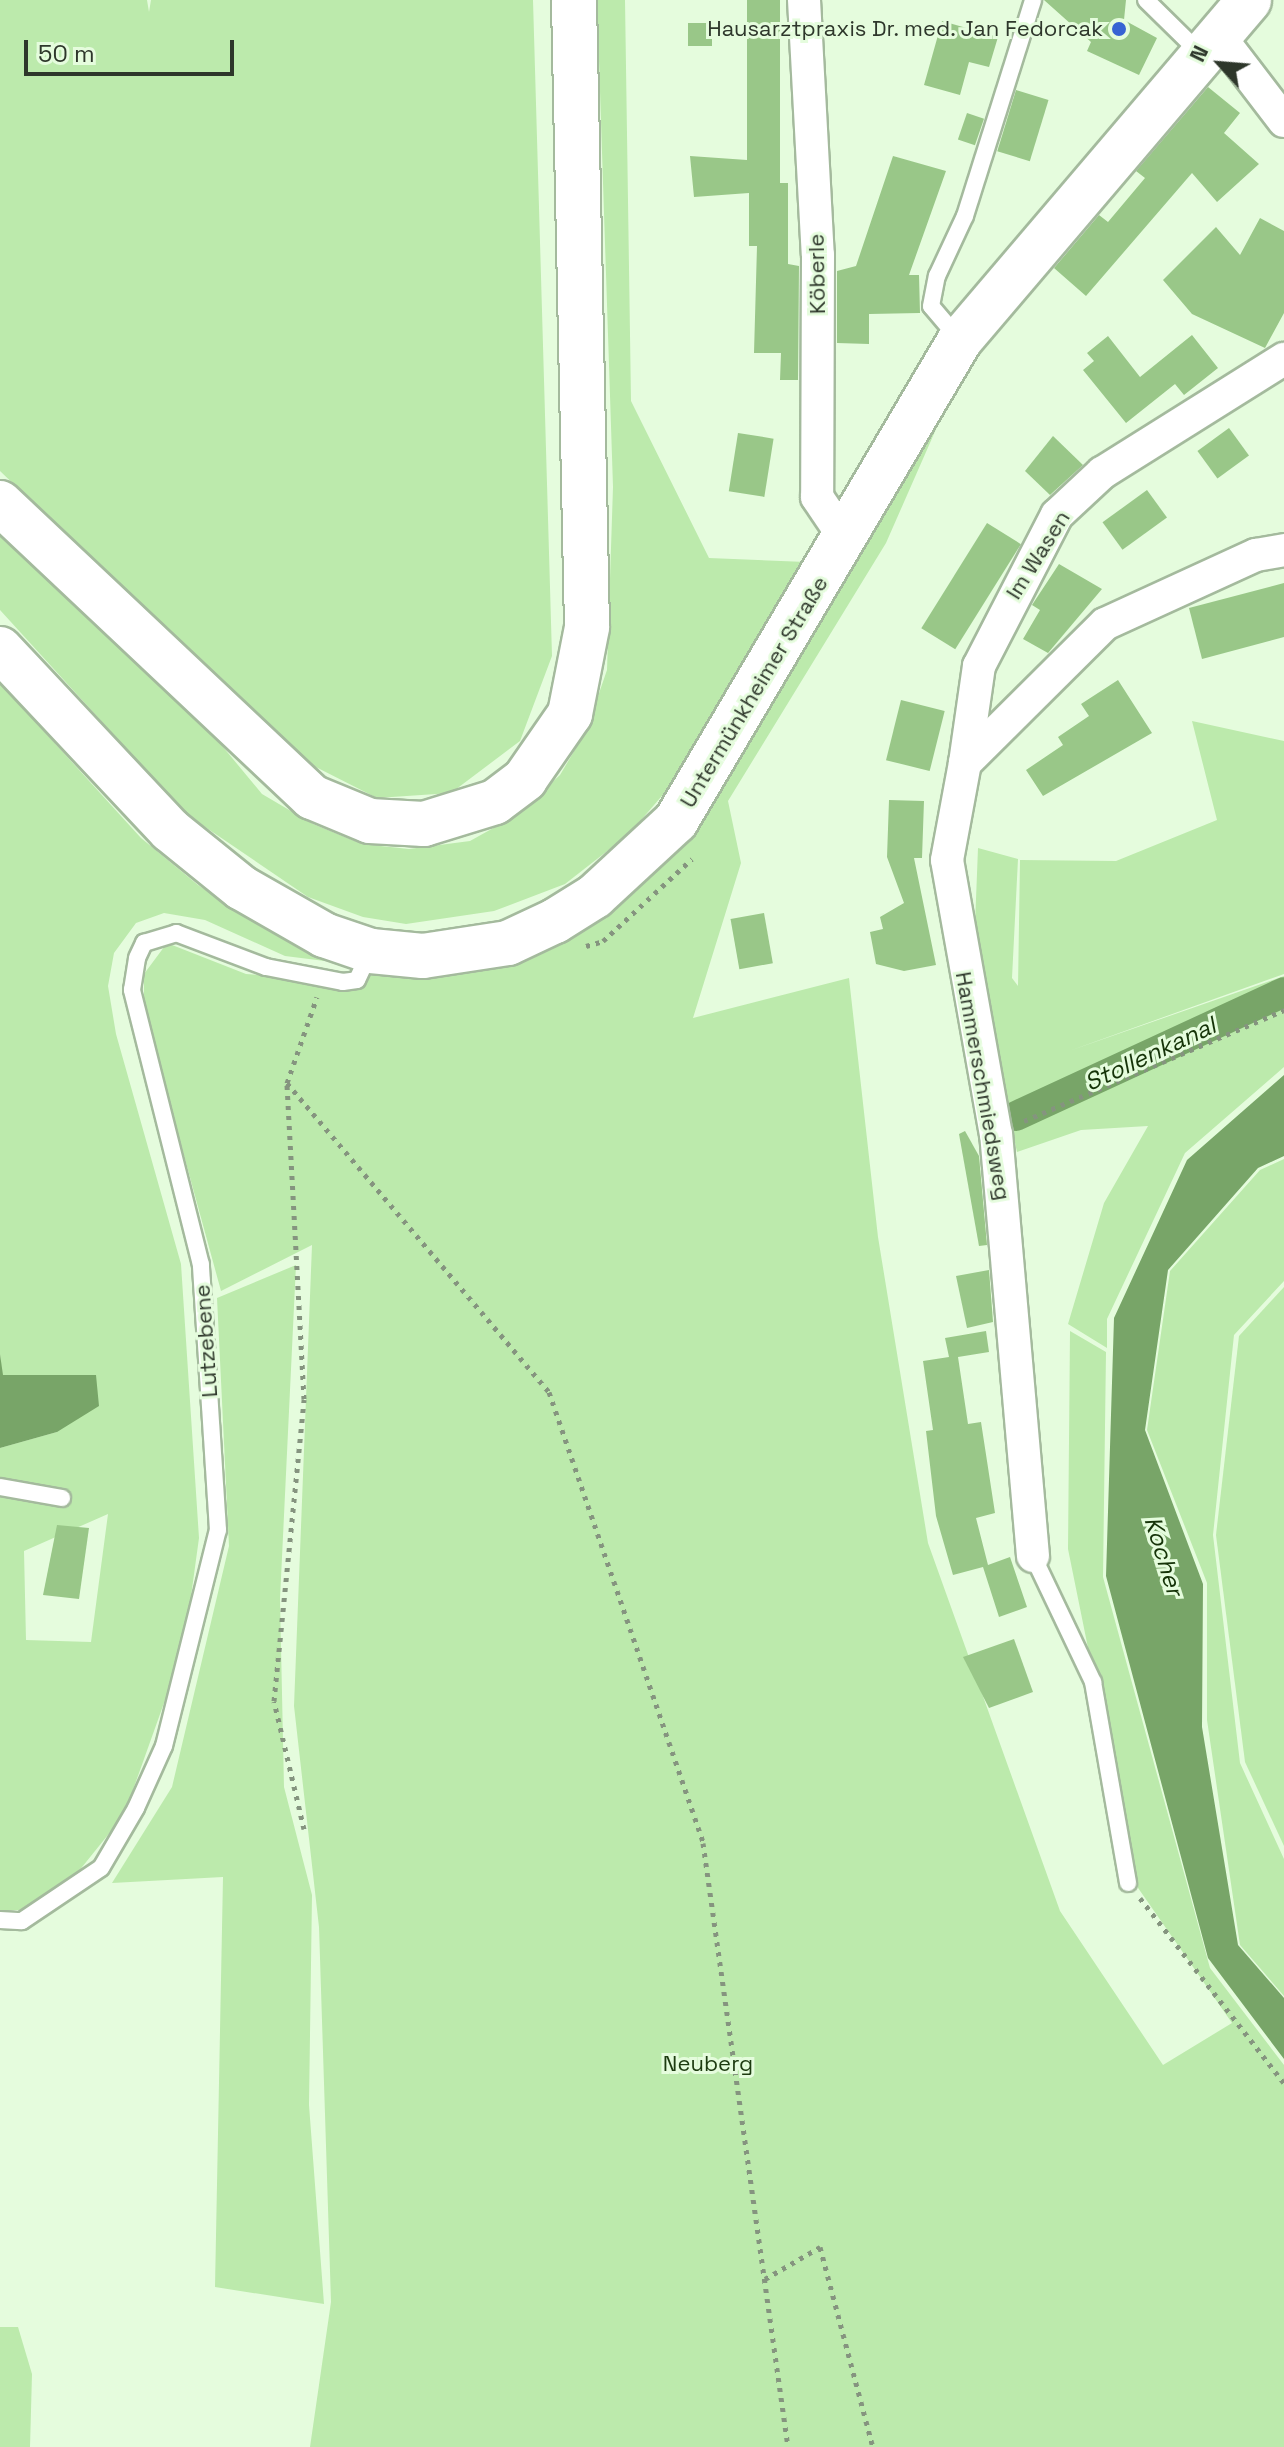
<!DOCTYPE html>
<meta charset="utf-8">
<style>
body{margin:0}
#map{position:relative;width:1284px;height:2447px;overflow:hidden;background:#e5fcdd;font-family:"Space Grotesk",sans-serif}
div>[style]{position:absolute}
.green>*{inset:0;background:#bceaac}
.water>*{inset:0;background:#78a568}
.canal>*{height:30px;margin:-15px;padding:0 15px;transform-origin:15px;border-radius:15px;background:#78a568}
.building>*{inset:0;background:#99c788;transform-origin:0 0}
.path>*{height:5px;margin-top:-2.5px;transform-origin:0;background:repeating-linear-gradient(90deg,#85947f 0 4px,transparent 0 10px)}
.roads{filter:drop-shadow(2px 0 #a4ba9d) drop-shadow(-2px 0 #a4ba9d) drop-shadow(0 2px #a4ba9d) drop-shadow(0 -2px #a4ba9d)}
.service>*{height:16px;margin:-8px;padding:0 8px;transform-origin:8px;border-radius:8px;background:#fff}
.minor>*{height:32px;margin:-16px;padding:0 16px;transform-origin:16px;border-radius:16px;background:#fff}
.secondary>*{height:44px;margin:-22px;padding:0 22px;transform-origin:22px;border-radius:22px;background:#fff}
.primary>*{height:44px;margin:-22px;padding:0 22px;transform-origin:22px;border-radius:22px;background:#fff}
.dots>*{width:22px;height:22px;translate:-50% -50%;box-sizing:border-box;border:4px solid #e5fcdd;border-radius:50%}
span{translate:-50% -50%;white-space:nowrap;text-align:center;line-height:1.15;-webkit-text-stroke:6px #e5fcdd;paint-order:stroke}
.poi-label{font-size:22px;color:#2e372b}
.right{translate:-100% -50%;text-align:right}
.street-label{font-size:22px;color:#2e372b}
.park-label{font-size:22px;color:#1d3b10}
.water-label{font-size:24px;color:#153308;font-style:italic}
.north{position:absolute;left:1180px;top:24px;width:80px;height:80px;-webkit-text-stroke:6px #e5fcdd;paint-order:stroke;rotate:296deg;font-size:22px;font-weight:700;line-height:32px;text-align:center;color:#2e372b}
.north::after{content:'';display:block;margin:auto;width:28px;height:36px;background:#2e372b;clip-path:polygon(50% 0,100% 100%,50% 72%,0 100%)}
.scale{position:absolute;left:24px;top:40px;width:210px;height:36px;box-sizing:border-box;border:4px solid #2e372b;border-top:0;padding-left:10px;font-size:24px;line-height:28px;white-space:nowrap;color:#2e372b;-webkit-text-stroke:6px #e5fcdd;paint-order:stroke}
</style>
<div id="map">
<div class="green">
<div style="clip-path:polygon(0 0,147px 0,149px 12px,151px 0,533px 0,552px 656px,520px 741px,451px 793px,377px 798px,300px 759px,0 471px)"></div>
<div style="clip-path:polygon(597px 0,625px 0,631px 401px,709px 558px,806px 562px,692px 761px,629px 834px,565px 884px,494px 911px,406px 924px,363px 917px,308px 897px,186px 814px,0 610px,0 526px,199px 718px,262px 794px,313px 824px,362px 844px,409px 849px,470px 841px,517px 815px,560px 775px,586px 731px,607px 670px,613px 487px)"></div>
<div style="clip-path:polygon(944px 411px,886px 543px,728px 801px,741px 863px,693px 1018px,849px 978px,878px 1237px,928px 1543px,1060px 1911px,1163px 2065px,1232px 2023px,1136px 1885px,1068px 1549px,1070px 1331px,1106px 1352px,1103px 1577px,1210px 1968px,1284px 2065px,1284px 2447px,310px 2447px,331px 2302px,319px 1927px,294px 1706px,312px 1245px,221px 1291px,144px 1009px,144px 974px,167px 943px,246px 974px,351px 983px,355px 973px,432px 976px,653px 871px,723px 785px)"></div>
<div style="clip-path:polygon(evenodd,0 683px,141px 838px,198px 885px,251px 920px,357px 965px,285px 956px,205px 920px,164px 913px,136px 923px,114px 953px,108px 986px,116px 1034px,181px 1264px,199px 1538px,184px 1647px,124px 1815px,70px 1882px,21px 1910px,0 1910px,0 1448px,57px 1432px,35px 1377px,2px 1375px,0 1354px,0 683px,108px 1514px,91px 1642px,26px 1640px,24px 1551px,108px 1514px)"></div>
<div style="clip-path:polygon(1192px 721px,1284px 741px,1284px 974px,1069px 1051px,1284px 976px,1284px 1067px,1185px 1153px,1107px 1319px,1107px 1348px,1068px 1324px,1104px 1203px,1148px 1126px,1081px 1130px,1017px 1152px,974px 950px,978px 848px,1018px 859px,1012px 978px,1018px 986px,1020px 860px,1116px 861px,1217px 820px)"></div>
<div style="clip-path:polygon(1284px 1159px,1284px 1281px,1234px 1335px,1213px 1535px,1240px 1763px,1284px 1859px,1284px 1996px,1240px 1945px,1207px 1720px,1207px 1583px,1147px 1430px,1170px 1271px,1260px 1170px)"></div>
<div style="clip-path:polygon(296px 1265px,280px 1599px,284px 1787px,312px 1895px,309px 2105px,324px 2304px,215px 2287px,223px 1877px,112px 1883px,172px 1787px,229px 1546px,217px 1298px)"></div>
<div style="clip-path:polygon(1284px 1287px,1284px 1846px,1245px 1762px,1216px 1535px,1239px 1336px)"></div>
<div style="clip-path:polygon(0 2327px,18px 2327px,32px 2374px,30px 2447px,0 2447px)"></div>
</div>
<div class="water">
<div style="clip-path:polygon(1284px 1075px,1284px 1156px,1258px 1168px,1168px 1270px,1145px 1430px,1203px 1584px,1202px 1727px,1238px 1945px,1284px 1998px,1284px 2059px,1208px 1958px,1106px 1576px,1114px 1318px,1187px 1160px)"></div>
<div style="clip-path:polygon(0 1354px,3px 1375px,96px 1375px,99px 1406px,57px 1432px,0 1448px)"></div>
</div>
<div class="canal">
<div style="left:1016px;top:1116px;width:295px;rotate:-24.8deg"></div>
</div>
<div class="building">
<div style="clip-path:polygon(747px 0,780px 0,780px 183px,788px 183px,788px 264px,799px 266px,798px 380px,780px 380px,781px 353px,754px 353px,757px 246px,749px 246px,749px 193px,694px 197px,690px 156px,747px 160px)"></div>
<div style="clip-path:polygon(1044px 0,1126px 0,1124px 20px,1157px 38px,1139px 75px,1087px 51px,1091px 42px)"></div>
<div style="clip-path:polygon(942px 21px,998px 37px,989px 67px,969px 62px,960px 95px,924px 85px)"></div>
<div style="left:688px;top:23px;width:24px;height:23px"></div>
<div style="clip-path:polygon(1208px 87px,1240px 113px,1224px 133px,1259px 164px,1217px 202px,1192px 173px,1086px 296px,1054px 268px,1099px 215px,1108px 222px,1145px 178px,1136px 171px)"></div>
<div style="left:1016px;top:90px;width:34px;height:64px;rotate:17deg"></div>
<div style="left:967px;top:113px;width:18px;height:28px;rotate:19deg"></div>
<div style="clip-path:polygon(893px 156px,946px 171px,909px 275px,919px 275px,920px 313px,869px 314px,869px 344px,837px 343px,837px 271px,856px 266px)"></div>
<div style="clip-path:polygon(1260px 218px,1284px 231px,1284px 313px,1265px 348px,1192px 314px,1163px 280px,1216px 227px,1240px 255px)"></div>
<div style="clip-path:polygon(1192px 335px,1218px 368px,1184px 395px,1175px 384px,1126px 423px,1083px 370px,1094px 361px,1087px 353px,1108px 336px,1140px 377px)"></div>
<div style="left:1229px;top:428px;width:34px;height:39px;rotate:54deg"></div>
<div style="left:738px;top:433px;width:36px;height:59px;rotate:9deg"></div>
<div style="clip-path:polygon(1053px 436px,1083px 465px,1050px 495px,1025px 471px)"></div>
<div style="left:1147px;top:490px;width:34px;height:55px;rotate:54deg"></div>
<div style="left:987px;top:523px;width:40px;height:124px;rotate:32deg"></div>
<div style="clip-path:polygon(1059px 564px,1102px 589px,1048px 653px,1023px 639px,1040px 610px,1032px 605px)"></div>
<div style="clip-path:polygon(1284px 583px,1284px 637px,1202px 659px,1189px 608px)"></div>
<div style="clip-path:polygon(1118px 680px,1152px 733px,1043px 796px,1026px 770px,1063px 745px,1058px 737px,1089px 716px,1081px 704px)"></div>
<div style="left:901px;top:700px;width:45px;height:62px;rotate:14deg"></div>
<div style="clip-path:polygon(889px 800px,924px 801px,922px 858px,914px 858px,936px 965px,904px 971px,876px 964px,870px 932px,883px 929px,880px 917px,904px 903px,887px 857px)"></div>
<div style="left:764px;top:913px;width:51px;height:34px;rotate:80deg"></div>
<div style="clip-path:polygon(965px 1131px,979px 1156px,987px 1245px,979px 1246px,959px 1134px)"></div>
<div style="clip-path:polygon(989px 1270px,993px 1322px,967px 1328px,956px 1276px)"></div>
<div style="clip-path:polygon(986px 1331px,989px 1352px,958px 1357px,968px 1424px,981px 1422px,995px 1513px,976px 1518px,988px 1565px,1010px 1557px,1027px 1607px,999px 1617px,983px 1567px,953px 1575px,936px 1516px,926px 1431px,933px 1430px,923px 1361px,949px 1357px,945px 1338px)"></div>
<div style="clip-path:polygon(57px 1525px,89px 1528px,79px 1599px,43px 1595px)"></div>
<div style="clip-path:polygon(1014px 1639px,1033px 1692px,989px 1708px,963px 1657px)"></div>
</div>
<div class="path">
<div style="left:586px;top:946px;width:18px;rotate:-16deg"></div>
<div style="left:603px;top:941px;width:121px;rotate:-42.7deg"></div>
<div style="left:287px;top:1083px;width:405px;rotate:49.7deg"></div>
<div style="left:549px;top:1392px;width:477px;rotate:71.1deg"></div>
<div style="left:703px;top:1843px;width:610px;rotate:81.99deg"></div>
<div style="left:1024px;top:1121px;width:283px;rotate:-23.1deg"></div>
<div style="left:304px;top:1829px;width:131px;rotate:-103.2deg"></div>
<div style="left:274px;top:1701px;width:303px;rotate:-84.3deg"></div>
<div style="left:304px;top:1399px;width:316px;rotate:-93.1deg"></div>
<div style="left:287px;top:1083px;width:91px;rotate:-70.8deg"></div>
<div style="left:1140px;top:1898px;width:234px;rotate:52.1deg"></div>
<div style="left:765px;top:2279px;width:64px;rotate:-30.2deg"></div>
<div style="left:820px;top:2247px;width:207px;rotate:75.2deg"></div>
</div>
<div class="roads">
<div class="service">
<div style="left:1146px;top:0;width:74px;rotate:44.5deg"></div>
<div style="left:959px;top:339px;width:43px;rotate:-130.3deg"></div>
<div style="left:931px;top:306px;width:31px;rotate:-79deg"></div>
<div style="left:937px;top:276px;width:66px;rotate:-65deg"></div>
<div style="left:965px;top:216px;width:226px;rotate:-72.5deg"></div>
<div style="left:0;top:1487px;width:63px;rotate:10.1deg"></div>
<div style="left:1033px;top:1556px;width:140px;rotate:64.5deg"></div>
<div style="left:1093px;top:1682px;width:204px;rotate:80.1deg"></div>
<div style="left:0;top:1920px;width:22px;rotate:3deg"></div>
<div style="left:22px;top:1921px;width:95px;rotate:-33.9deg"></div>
<div style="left:101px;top:1868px;width:69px;rotate:-59.7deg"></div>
<div style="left:136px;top:1808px;width:68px;rotate:-65.7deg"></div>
<div style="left:164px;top:1746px;width:223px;rotate:-76deg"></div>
<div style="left:218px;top:1530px;width:266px;rotate:-93.7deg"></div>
<div style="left:201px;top:1265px;width:284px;rotate:-104.1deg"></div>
<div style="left:132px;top:990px;width:32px;rotate:-81deg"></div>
<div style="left:137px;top:958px;width:17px;rotate:-65deg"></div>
<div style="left:144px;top:943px;width:34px;rotate:-17deg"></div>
<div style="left:176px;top:933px;width:96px;rotate:20.7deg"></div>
<div style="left:266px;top:967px;width:78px;rotate:11deg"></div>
<div style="left:343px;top:982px;width:14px;rotate:-8deg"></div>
<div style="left:357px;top:980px;width:31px;rotate:-65deg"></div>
</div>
<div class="minor">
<div style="left:804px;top:0;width:255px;rotate:86.9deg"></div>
<div style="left:818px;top:255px;width:242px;rotate:90.2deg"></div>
<div style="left:817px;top:497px;width:52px;rotate:56deg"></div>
<div style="left:1216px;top:32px;width:112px;rotate:52.6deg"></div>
<div style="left:965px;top:763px;width:98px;rotate:-81.8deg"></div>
<div style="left:979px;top:666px;width:170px;rotate:-62.7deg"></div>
<div style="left:1057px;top:515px;width:62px;rotate:-43deg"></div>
<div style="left:1102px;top:473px;width:215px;rotate:-32.1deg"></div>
<div style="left:1033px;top:1556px;width:423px;rotate:-95deg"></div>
<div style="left:996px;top:1135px;width:279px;rotate:-100.1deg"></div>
<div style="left:947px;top:860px;width:99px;rotate:-79.5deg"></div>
<div style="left:965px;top:763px;width:197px;rotate:-44.8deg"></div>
<div style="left:1105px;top:624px;width:166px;rotate:-24.6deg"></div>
<div style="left:1256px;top:555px;width:28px;rotate:-10deg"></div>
</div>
<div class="secondary">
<div style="left:0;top:503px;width:429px;rotate:43.3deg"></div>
<div style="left:312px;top:797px;width:63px;rotate:22.5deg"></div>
<div style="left:370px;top:821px;width:54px;rotate:3.2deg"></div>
<div style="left:424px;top:824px;width:74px;rotate:-17.2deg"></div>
<div style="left:495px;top:802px;width:38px;rotate:-37deg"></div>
<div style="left:525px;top:779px;width:79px;rotate:-55.3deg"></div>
<div style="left:570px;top:714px;width:89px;rotate:-78.9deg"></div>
<div style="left:587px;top:627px;width:627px;rotate:-91.19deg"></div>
</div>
<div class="primary">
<div style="left:0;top:649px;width:248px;rotate:46.8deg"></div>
<div style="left:170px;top:830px;width:92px;rotate:38.9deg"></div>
<div style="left:242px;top:888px;width:95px;rotate:29.8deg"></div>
<div style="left:324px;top:935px;width:50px;rotate:18.8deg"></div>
<div style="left:371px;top:951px;width:52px;rotate:5.5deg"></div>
<div style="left:423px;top:956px;width:86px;rotate:-8.7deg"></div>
<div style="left:508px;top:943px;width:52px;rotate:-25.1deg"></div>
<div style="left:555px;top:921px;width:47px;rotate:-32deg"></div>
<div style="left:595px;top:896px;width:110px;rotate:-42.8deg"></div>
<div style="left:676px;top:821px;width:559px;rotate:-59.44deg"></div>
<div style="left:960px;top:340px;width:446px;rotate:-49.6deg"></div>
</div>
</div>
<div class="dots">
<div style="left:1119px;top:29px;background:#3763d3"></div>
</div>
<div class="poi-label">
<span class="right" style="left:1103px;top:29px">Hausarztpraxis Dr. med. Jan Fedorcak</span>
</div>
<div class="street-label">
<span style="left:817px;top:274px;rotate:-91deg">Köberle</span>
<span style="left:1038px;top:555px;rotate:-58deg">Im Wasen</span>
<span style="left:754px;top:692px;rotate:-59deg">Untermünkheimer Straße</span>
<span style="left:983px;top:1086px;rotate:80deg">Hammerschmiedsweg</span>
<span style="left:206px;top:1341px;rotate:-94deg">Lutzebene</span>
</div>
<div class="park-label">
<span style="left:708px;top:2064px">Neuberg</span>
</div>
<div class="water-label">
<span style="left:1150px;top:1054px;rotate:-25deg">Stollenkanal</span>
<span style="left:1164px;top:1556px;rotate:73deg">Kocher</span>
</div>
<div class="north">N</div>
<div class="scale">50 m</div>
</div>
